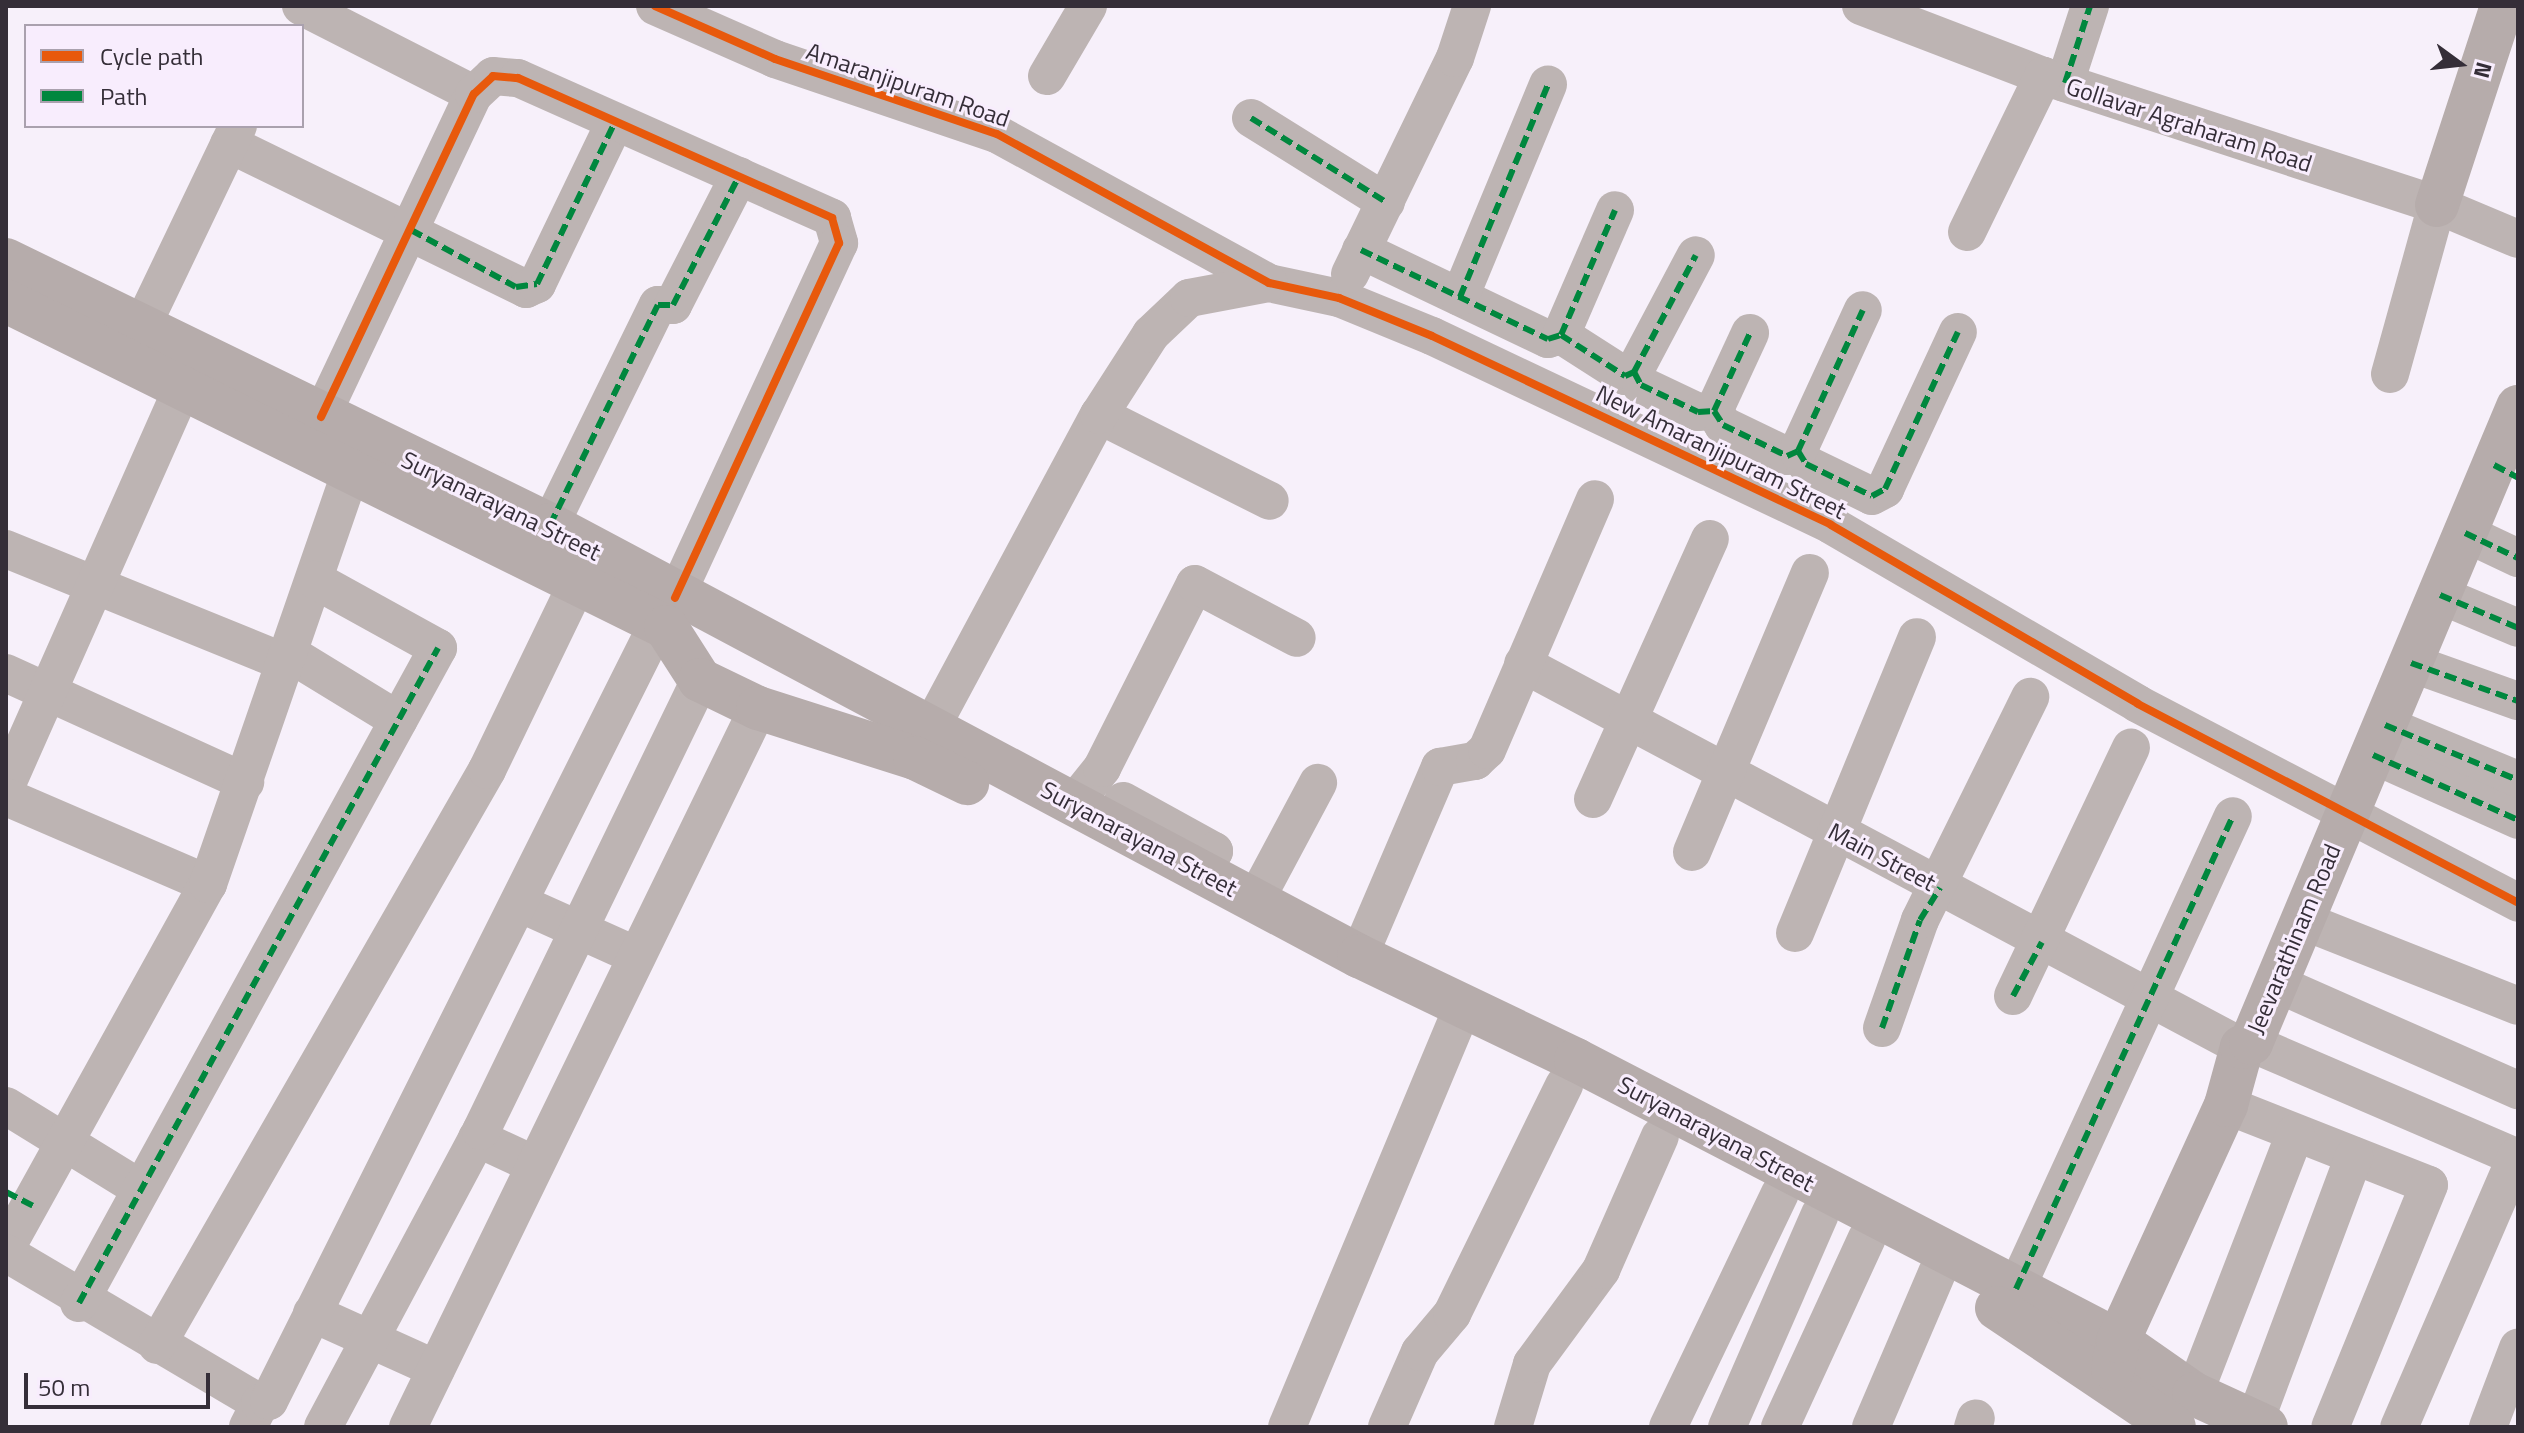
<!DOCTYPE html>
<style>
body{margin:0}
#map{position:relative;width:2524px;height:1433px;overflow:hidden;background:#f7f0fa;font-family:"Titillium Web",sans-serif}
div>[style]{position:absolute}
.minor>*{height:38px;margin:-19px;padding:0 19px;transform-origin:19px;border-radius:19px;background:#bdb4b3}
.major>*{height:44px;margin:-22px;padding:0 22px;transform-origin:22px;border-radius:22px;background:#b6acab}
.quiet>*{height:6px;margin-top:-3px;transform-origin:0;background:repeating-linear-gradient(90deg,#00873e 0 12px,transparent 0 18px)}
.cycleway>*{height:8px;margin:-4px;padding:0 4px;transform-origin:4px;border-radius:4px;background:#e8590c}
span{translate:-50% -50%;white-space:nowrap;text-align:center;line-height:1.15;-webkit-text-stroke:6px #f8edfd;paint-order:stroke}
.street-label{font-size:24px;color:#352e38}
.frame{position:absolute;inset:0;border:8px solid #352e38;pointer-events:none}
.legend{position:absolute;left:24px;top:24px;width:280px;height:104px;box-sizing:border-box;background:#f8edfd;border:2px solid #aaa1ae;margin:0;padding:10px 14px;list-style:none;font-size:24px;color:#352e38}
.legend li{display:flex;align-items:center;gap:16px;height:40px}
.legend b{width:40px;border:2px solid #aaa1ae}
.north{position:absolute;left:2420px;top:24px;width:80px;height:80px;-webkit-text-stroke:6px #f8edfd;paint-order:stroke;rotate:105deg;font-size:22px;font-weight:700;line-height:32px;text-align:center;color:#352e38}
.north::after{content:'';display:block;margin:auto;width:28px;height:36px;background:#352e38;clip-path:polygon(50% 0,100% 100%,50% 72%,0 100%)}
.scale{position:absolute;left:24px;top:1373px;width:186px;height:36px;box-sizing:border-box;border:4px solid #352e38;border-top:0;padding-left:10px;font-size:24px;line-height:28px;white-space:nowrap;color:#352e38;-webkit-text-stroke:6px #f8edfd;paint-order:stroke}
</style>
<div id="map">
<div class="minor">
<div style="left:301px;top:6px;width:194px;rotate:27deg"></div>
<div style="left:655px;top:6px;width:131px;rotate:23.8deg"></div>
<div style="left:775px;top:59px;width:234px;rotate:18.7deg"></div>
<div style="left:997px;top:134px;width:310px;rotate:28.7deg"></div>
<div style="left:1269px;top:283px;width:72px;rotate:12.1deg"></div>
<div style="left:1339px;top:298px;width:100px;rotate:22.2deg"></div>
<div style="left:1432px;top:336px;width:441px;rotate:25.3deg"></div>
<div style="left:1831px;top:525px;width:355px;rotate:30.2deg"></div>
<div style="left:2138px;top:704px;width:429px;rotate:27.6deg"></div>
<div style="left:1861px;top:6px;width:195px;rotate:21deg"></div>
<div style="left:2043px;top:76px;width:415px;rotate:18.1deg"></div>
<div style="left:2437px;top:205px;width:88px;rotate:22.8deg"></div>
<div style="left:1047px;top:76px;width:81px;rotate:-59.6deg"></div>
<div style="left:2065px;top:83px;width:81px;rotate:-72deg"></div>
<div style="left:1251px;top:118px;width:159px;rotate:31.9deg"></div>
<div style="left:229px;top:144px;width:331px;rotate:26deg"></div>
<div style="left:526px;top:289px;width:12px;rotate:-24deg"></div>
<div style="left:537px;top:284px;width:180px;rotate:-64.3deg"></div>
<div style="left:1967px;top:232px;width:174px;rotate:-64deg"></div>
<div style="left:1361px;top:250px;width:207px;rotate:25.5deg"></div>
<div style="left:1548px;top:339px;width:14px;rotate:-17deg"></div>
<div style="left:1561px;top:335px;width:76px;rotate:32.6deg"></div>
<div style="left:1625px;top:376px;width:10px;rotate:-24deg"></div>
<div style="left:1634px;top:372px;width:15px;rotate:62deg"></div>
<div style="left:1641px;top:385px;width:63px;rotate:25.3deg"></div>
<div style="left:1698px;top:412px;width:16px;rotate:-4deg"></div>
<div style="left:1714px;top:411px;width:17px;rotate:57deg"></div>
<div style="left:1723px;top:425px;width:71px;rotate:25.8deg"></div>
<div style="left:1787px;top:456px;width:12px;rotate:-24deg"></div>
<div style="left:1798px;top:451px;width:15px;rotate:58deg"></div>
<div style="left:1806px;top:464px;width:73px;rotate:25.9deg"></div>
<div style="left:1872px;top:496px;width:15px;rotate:-28deg"></div>
<div style="left:1885px;top:489px;width:173px;rotate:-65.1deg"></div>
<div style="left:1350px;top:274px;width:240px;rotate:-64.1deg"></div>
<div style="left:1455px;top:58px;width:55px;rotate:-71.9deg"></div>
<div style="left:1460px;top:297px;width:230px;rotate:-67.5deg"></div>
<div style="left:143px;top:324px;width:220px;rotate:-64.4deg"></div>
<div style="left:1561px;top:335px;width:136px;rotate:-66.6deg"></div>
<div style="left:1634px;top:372px;width:132px;rotate:-62.1deg"></div>
<div style="left:2390px;top:374px;width:175px;rotate:-74.5deg"></div>
<div style="left:1714px;top:411px;width:86px;rotate:-65.2deg"></div>
<div style="left:1099px;top:415px;width:191px;rotate:26.7deg"></div>
<div style="left:321px;top:417px;width:357px;rotate:-64.7deg"></div>
<div style="left:474px;top:94px;width:26px;rotate:-43deg"></div>
<div style="left:493px;top:76px;width:25px;rotate:5deg"></div>
<div style="left:518px;top:78px;width:344px;rotate:24deg"></div>
<div style="left:832px;top:218px;width:26px;rotate:74deg"></div>
<div style="left:839px;top:243px;width:391px;rotate:114.8deg"></div>
<div style="left:1798px;top:451px;width:155px;rotate:-65.3deg"></div>
<div style="left:550px;top:525px;width:245px;rotate:-63.9deg"></div>
<div style="left:658px;top:305px;width:15px"></div>
<div style="left:673px;top:305px;width:145px;rotate:-62.9deg"></div>
<div style="left:2465px;top:533px;width:59px;rotate:25.3deg"></div>
<div style="left:6px;top:549px;width:303px;rotate:22.1deg"></div>
<div style="left:2440px;top:595px;width:85px;rotate:22.9deg"></div>
<div style="left:290px;top:654px;width:127px;rotate:31.4deg"></div>
<div style="left:2411px;top:663px;width:114px;rotate:19.6deg"></div>
<div style="left:1523px;top:664px;width:815px;rotate:28.04deg"></div>
<div style="left:6px;top:673px;width:263px;rotate:24.5deg"></div>
<div style="left:2385px;top:725px;width:144px;rotate:22.5deg"></div>
<div style="left:918px;top:752px;width:383px;rotate:-61.8deg"></div>
<div style="left:1099px;top:415px;width:96px;rotate:-57.3deg"></div>
<div style="left:1151px;top:334px;width:52px;rotate:-43.5deg"></div>
<div style="left:1189px;top:298px;width:81px;rotate:-10.6deg"></div>
<div style="left:2373px;top:755px;width:159px;rotate:24.1deg"></div>
<div style="left:6px;top:786px;width:440px;rotate:-66.1deg"></div>
<div style="left:6px;top:797px;width:220px;rotate:23.3deg"></div>
<div style="left:1593px;top:799px;width:285px;rotate:-65.8deg"></div>
<div style="left:1123px;top:801px;width:104px;rotate:28.8deg"></div>
<div style="left:1214px;top:851px;width:24px;rotate:126deg"></div>
<div style="left:1074px;top:803px;width:45px;rotate:-51.3deg"></div>
<div style="left:1102px;top:768px;width:206px;rotate:-63.2deg"></div>
<div style="left:1195px;top:584px;width:115px;rotate:27.9deg"></div>
<div style="left:1692px;top:852px;width:303px;rotate:-67.1deg"></div>
<div style="left:1255px;top:901px;width:134px;rotate:-61.9deg"></div>
<div style="left:519px;top:903px;width:129px;rotate:24.2deg"></div>
<div style="left:2301px;top:920px;width:233px;rotate:21.6deg"></div>
<div style="left:1795px;top:933px;width:320px;rotate:-67.6deg"></div>
<div style="left:1359px;top:956px;width:206px;rotate:-66.8deg"></div>
<div style="left:1440px;top:767px;width:36px;rotate:-10deg"></div>
<div style="left:1475px;top:761px;width:16px;rotate:-43deg"></div>
<div style="left:1487px;top:750px;width:273px;rotate:-66.7deg"></div>
<div style="left:2275px;top:983px;width:266px;rotate:23.8deg"></div>
<div style="left:2013px;top:996px;width:275px;rotate:-64.6deg"></div>
<div style="left:1882px;top:1028px;width:114px;rotate:-70.6deg"></div>
<div style="left:1920px;top:920px;width:249px;rotate:-63.7deg"></div>
<div style="left:2251px;top:1043px;width:288px;rotate:23.3deg"></div>
<div style="left:2516px;top:1157px;width:294px;rotate:113.4deg"></div>
<div style="left:2226px;top:1105px;width:218px;rotate:21.5deg"></div>
<div style="left:2429px;top:1185px;width:261px;rotate:112.2deg"></div>
<div style="left:6px;top:1106px;width:158px;rotate:31.6deg"></div>
<div style="left:477px;top:1138px;width:64px;rotate:25deg"></div>
<div style="left:6px;top:1248px;width:416px;rotate:-61deg"></div>
<div style="left:208px;top:884px;width:442px;rotate:-70.9deg"></div>
<div style="left:6px;top:1253px;width:295px;rotate:30.6deg"></div>
<div style="left:2016px;top:1289px;width:520px;rotate:-65.36deg"></div>
<div style="left:79px;top:1303px;width:747px;rotate:-61.27deg"></div>
<div style="left:438px;top:648px;width:141px;rotate:-151.1deg"></div>
<div style="left:312px;top:1313px;width:136px;rotate:24.3deg"></div>
<div style="left:157px;top:1345px;width:663px;rotate:-60.15deg"></div>
<div style="left:487px;top:770px;width:211px;rotate:-64.2deg"></div>
<div style="left:2194px;top:1394px;width:280px;rotate:-68.8deg"></div>
<div style="left:2255px;top:1421px;width:283px;rotate:-69.5deg"></div>
<div style="left:248px;top:1427px;width:27px;rotate:-63deg"></div>
<div style="left:260px;top:1403px;width:9px;rotate:-13deg"></div>
<div style="left:269px;top:1401px;width:870px;rotate:-63.43deg"></div>
<div style="left:323px;top:1427px;width:336px;rotate:-61.9deg"></div>
<div style="left:481px;top:1131px;width:501px;rotate:-64.1deg"></div>
<div style="left:408px;top:1427px;width:800px;rotate:-64.04deg"></div>
<div style="left:1287px;top:1427px;width:435px;rotate:-67.3deg"></div>
<div style="left:1387px;top:1427px;width:82px;rotate:-66.3deg"></div>
<div style="left:1420px;top:1352px;width:50px;rotate:-49.9deg"></div>
<div style="left:1452px;top:1314px;width:255px;rotate:-63.9deg"></div>
<div style="left:1513px;top:1427px;width:66px;rotate:-73.2deg"></div>
<div style="left:1532px;top:1364px;width:117px;rotate:-53.7deg"></div>
<div style="left:1601px;top:1270px;width:146px;rotate:-66.2deg"></div>
<div style="left:1668px;top:1427px;width:259px;rotate:-64.4deg"></div>
<div style="left:1727px;top:1427px;width:232px;rotate:-66.4deg"></div>
<div style="left:1780px;top:1427px;width:208px;rotate:-65.3deg"></div>
<div style="left:1871px;top:1427px;width:168px;rotate:-66.8deg"></div>
<div style="left:1973px;top:1427px;width:9px;rotate:-72deg"></div>
<div style="left:2488px;top:1427px;width:85px;rotate:-69.2deg"></div>
</div>
<div class="major">
<div style="left:2437px;top:205px;width:209px;rotate:-71.9deg"></div>
<div style="left:6px;top:260px;width:605px;rotate:25.97deg"></div>
<div style="left:550px;top:525px;width:917px;rotate:28.05deg"></div>
<div style="left:1359px;top:956px;width:241px;rotate:25.6deg"></div>
<div style="left:1576px;top:1060px;width:611px;rotate:27.4deg"></div>
<div style="left:2118px;top:1341px;width:93px;rotate:34.9deg"></div>
<div style="left:2194px;top:1394px;width:79px;rotate:24.6deg"></div>
<div style="left:6px;top:301px;width:736px;rotate:26.29deg"></div>
<div style="left:666px;top:627px;width:63px;rotate:57.3deg"></div>
<div style="left:700px;top:680px;width:64px;rotate:25.8deg"></div>
<div style="left:758px;top:708px;width:165px;rotate:17.7deg"></div>
<div style="left:915px;top:758px;width:58px;rotate:25.7deg"></div>
<div style="left:1997px;top:1308px;width:213px;rotate:33.9deg"></div>
<div style="left:2113px;top:1369px;width:28px;rotate:-80deg"></div>
<div style="left:2118px;top:1341px;width:260px;rotate:-65.4deg"></div>
<div style="left:2226px;top:1105px;width:60px;rotate:-74.6deg"></div>
<div style="left:2242px;top:1047px;width:10px;rotate:-24deg"></div>
<div style="left:2251px;top:1043px;width:690px;rotate:-67.23deg"></div>
</div>
<div class="quiet">
<div style="left:2065px;top:83px;width:81px;rotate:-72deg"></div>
<div style="left:1251px;top:118px;width:159px;rotate:31.9deg"></div>
<div style="left:411px;top:230px;width:119px;rotate:28.5deg"></div>
<div style="left:516px;top:287px;width:21px;rotate:-8deg"></div>
<div style="left:537px;top:284px;width:180px;rotate:-64.3deg"></div>
<div style="left:1361px;top:250px;width:207px;rotate:25.5deg"></div>
<div style="left:1548px;top:339px;width:14px;rotate:-17deg"></div>
<div style="left:1561px;top:335px;width:76px;rotate:32.6deg"></div>
<div style="left:1625px;top:376px;width:10px;rotate:-24deg"></div>
<div style="left:1634px;top:372px;width:15px;rotate:62deg"></div>
<div style="left:1641px;top:385px;width:63px;rotate:25.3deg"></div>
<div style="left:1698px;top:412px;width:16px;rotate:-4deg"></div>
<div style="left:1714px;top:411px;width:17px;rotate:57deg"></div>
<div style="left:1723px;top:425px;width:71px;rotate:25.8deg"></div>
<div style="left:1787px;top:456px;width:12px;rotate:-24deg"></div>
<div style="left:1798px;top:451px;width:15px;rotate:58deg"></div>
<div style="left:1806px;top:464px;width:73px;rotate:25.9deg"></div>
<div style="left:1872px;top:496px;width:15px;rotate:-28deg"></div>
<div style="left:1885px;top:489px;width:173px;rotate:-65.1deg"></div>
<div style="left:1460px;top:297px;width:230px;rotate:-67.5deg"></div>
<div style="left:1561px;top:335px;width:136px;rotate:-66.6deg"></div>
<div style="left:1634px;top:372px;width:132px;rotate:-62.1deg"></div>
<div style="left:1714px;top:411px;width:86px;rotate:-65.2deg"></div>
<div style="left:1798px;top:451px;width:155px;rotate:-65.3deg"></div>
<div style="left:2494px;top:465px;width:27px;rotate:28deg"></div>
<div style="left:550px;top:525px;width:245px;rotate:-63.9deg"></div>
<div style="left:658px;top:305px;width:15px"></div>
<div style="left:673px;top:305px;width:145px;rotate:-62.9deg"></div>
<div style="left:2465px;top:533px;width:59px;rotate:25.3deg"></div>
<div style="left:2440px;top:595px;width:85px;rotate:22.9deg"></div>
<div style="left:2411px;top:663px;width:114px;rotate:19.6deg"></div>
<div style="left:2385px;top:725px;width:144px;rotate:22.5deg"></div>
<div style="left:2373px;top:755px;width:159px;rotate:24.1deg"></div>
<div style="left:2013px;top:996px;width:61px;rotate:-61.8deg"></div>
<div style="left:1882px;top:1028px;width:114px;rotate:-70.6deg"></div>
<div style="left:1920px;top:920px;width:38px;rotate:-58deg"></div>
<div style="left:6px;top:1192px;width:30px;rotate:27deg"></div>
<div style="left:2016px;top:1289px;width:520px;rotate:-65.36deg"></div>
<div style="left:79px;top:1303px;width:747px;rotate:-61.27deg"></div>
</div>
<div class="cycleway">
<div style="left:655px;top:6px;width:131px;rotate:23.8deg"></div>
<div style="left:775px;top:59px;width:234px;rotate:18.7deg"></div>
<div style="left:997px;top:134px;width:310px;rotate:28.7deg"></div>
<div style="left:1269px;top:283px;width:72px;rotate:12.1deg"></div>
<div style="left:1339px;top:298px;width:100px;rotate:22.2deg"></div>
<div style="left:1432px;top:336px;width:441px;rotate:25.3deg"></div>
<div style="left:1831px;top:525px;width:355px;rotate:30.2deg"></div>
<div style="left:2138px;top:704px;width:429px;rotate:27.6deg"></div>
<div style="left:321px;top:417px;width:357px;rotate:-64.7deg"></div>
<div style="left:474px;top:94px;width:26px;rotate:-43deg"></div>
<div style="left:493px;top:76px;width:25px;rotate:5deg"></div>
<div style="left:518px;top:78px;width:344px;rotate:24deg"></div>
<div style="left:832px;top:218px;width:26px;rotate:74deg"></div>
<div style="left:839px;top:243px;width:391px;rotate:114.8deg"></div>
</div>
<div class="street-label">
<span style="left:908px;top:85px;rotate:19deg">Amaranjipuram Road</span>
<span style="left:2189px;top:125px;rotate:18deg">Gollavar Agraharam Road</span>
<span style="left:1721px;top:452px;rotate:26deg">New Amaranjipuram Street</span>
<span style="left:501px;top:506px;rotate:26deg">Suryanarayana Street</span>
<span style="left:1139px;top:839px;rotate:28deg">Suryanarayana Street</span>
<span style="left:1882px;top:857px;rotate:28deg">Main Street</span>
<span style="left:2294px;top:939px;rotate:-67deg">Jeevarathinam Road</span>
<span style="left:1716px;top:1134px;rotate:28deg">Suryanarayana Street</span>
</div>
<div class="frame"></div>
<ul class="legend">
<li><b style="height:10px;background:#e8590c"></b>Cycle path</li>
<li><b style="height:10px;background:#00873e"></b>Path</li>
</ul>
<div class="north">N</div>
<div class="scale">50 m</div>
</div>
